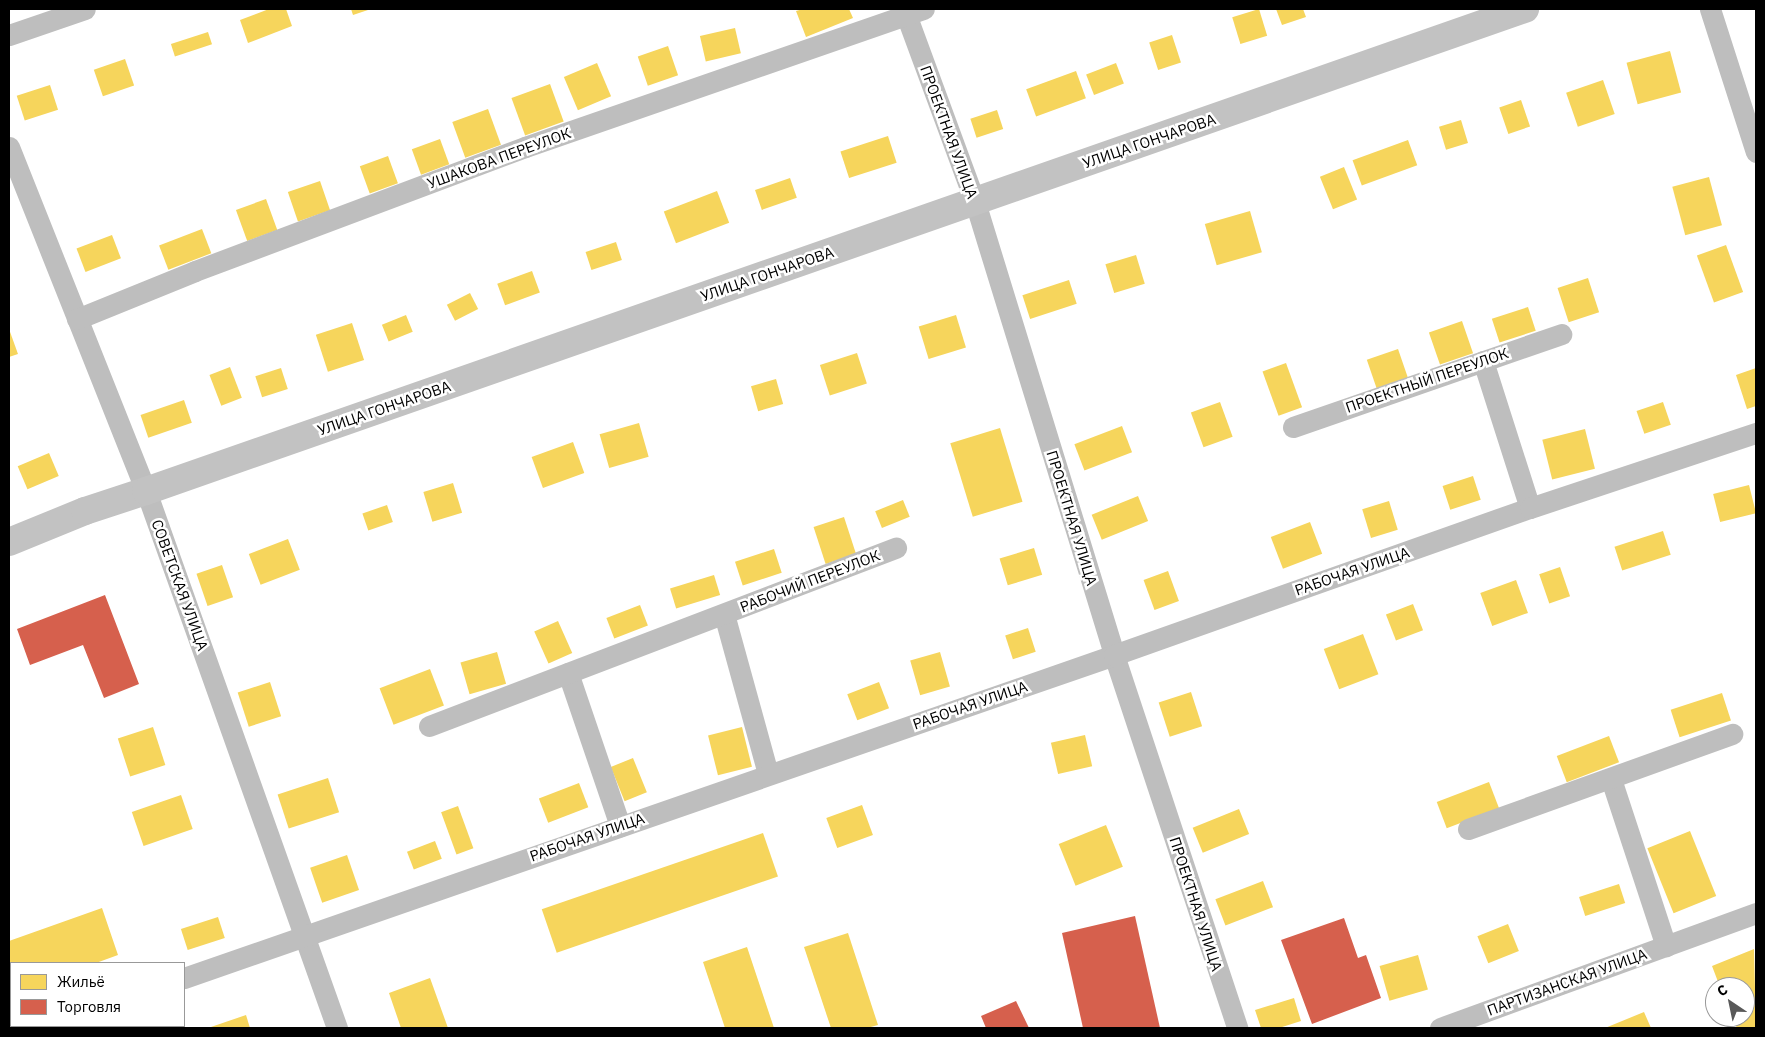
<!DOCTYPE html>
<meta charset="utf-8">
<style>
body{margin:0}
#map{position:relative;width:1765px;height:1037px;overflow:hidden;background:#fff;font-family:"IBM Plex Sans",sans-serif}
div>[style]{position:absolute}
.homes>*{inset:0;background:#f6d55c;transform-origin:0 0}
.shops>*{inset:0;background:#d6604d}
.street>*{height:21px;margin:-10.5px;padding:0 10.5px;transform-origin:10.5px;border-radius:10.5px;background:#bebebe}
.secondary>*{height:28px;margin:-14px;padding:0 14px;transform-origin:14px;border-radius:14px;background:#c2c2c2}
span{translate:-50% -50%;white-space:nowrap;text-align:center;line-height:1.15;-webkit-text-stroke:5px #fff;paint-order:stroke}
.street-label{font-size:15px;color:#000}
.frame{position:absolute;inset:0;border:10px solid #000;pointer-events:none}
.legend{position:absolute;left:10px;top:962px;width:175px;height:65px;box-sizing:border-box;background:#fff;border:1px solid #999;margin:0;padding:6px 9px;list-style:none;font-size:15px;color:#000}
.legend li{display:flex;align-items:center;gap:10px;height:25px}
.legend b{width:25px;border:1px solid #999}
.north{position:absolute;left:1705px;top:977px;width:50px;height:50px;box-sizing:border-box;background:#fff;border:1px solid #999;border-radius:50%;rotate:326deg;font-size:14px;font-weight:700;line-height:20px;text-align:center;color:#000}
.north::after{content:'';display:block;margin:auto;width:18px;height:22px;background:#595959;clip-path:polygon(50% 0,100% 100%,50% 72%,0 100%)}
</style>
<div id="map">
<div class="homes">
<div style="clip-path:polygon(269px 9px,286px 9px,292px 26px,248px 43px,240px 20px)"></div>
<div style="clip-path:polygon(351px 9px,371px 9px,353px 15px)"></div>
<div style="clip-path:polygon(803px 9px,849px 9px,853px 18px,806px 37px,796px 11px)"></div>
<div style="left:1259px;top:9px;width:28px;height:28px;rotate:73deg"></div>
<div style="clip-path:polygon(1276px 9px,1303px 9px,1306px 17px,1282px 25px)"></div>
<div style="left:735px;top:28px;width:26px;height:36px;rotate:77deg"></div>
<div style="left:208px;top:32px;width:13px;height:39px;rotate:72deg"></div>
<div style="left:1172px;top:35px;width:29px;height:24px;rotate:72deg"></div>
<div style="left:668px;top:46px;width:31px;height:32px;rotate:71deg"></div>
<div style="left:1670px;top:51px;width:43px;height:45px;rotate:75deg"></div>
<div style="left:125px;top:59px;width:28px;height:33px;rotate:71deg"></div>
<div style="left:597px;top:63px;width:36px;height:36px;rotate:67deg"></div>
<div style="left:1116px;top:63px;width:22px;height:32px;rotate:69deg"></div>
<div style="left:1076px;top:71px;width:29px;height:53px;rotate:70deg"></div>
<div style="left:1603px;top:80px;width:36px;height:39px;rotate:71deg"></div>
<div style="left:550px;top:84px;width:40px;height:41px;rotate:70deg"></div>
<div style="left:50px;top:85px;width:26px;height:35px;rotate:72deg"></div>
<div style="left:1521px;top:100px;width:28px;height:23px;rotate:71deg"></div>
<div style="left:488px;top:109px;width:38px;height:38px;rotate:70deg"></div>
<div style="left:997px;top:110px;width:20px;height:28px;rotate:72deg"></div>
<div style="left:1461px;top:120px;width:24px;height:23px;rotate:73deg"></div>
<div style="left:888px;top:136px;width:28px;height:50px;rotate:72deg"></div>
<div style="left:440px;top:139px;width:27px;height:30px;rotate:70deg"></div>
<div style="left:1408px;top:140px;width:27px;height:59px;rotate:70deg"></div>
<div style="left:388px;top:156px;width:29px;height:30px;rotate:70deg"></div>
<div style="left:1344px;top:167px;width:35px;height:26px;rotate:68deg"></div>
<div style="left:1709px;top:177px;width:50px;height:38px;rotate:75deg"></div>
<div style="left:790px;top:178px;width:21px;height:37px;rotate:71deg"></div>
<div style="left:320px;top:181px;width:31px;height:34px;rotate:71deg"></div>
<div style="left:717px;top:191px;width:34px;height:57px;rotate:69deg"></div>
<div style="left:266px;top:199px;width:33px;height:32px;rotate:70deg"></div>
<div style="left:1250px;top:211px;width:43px;height:47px;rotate:74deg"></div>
<div style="left:202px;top:229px;width:26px;height:46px;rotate:69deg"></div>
<div style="left:112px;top:235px;width:25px;height:38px;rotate:69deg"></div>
<div style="left:616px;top:242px;width:19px;height:32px;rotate:72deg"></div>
<div style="left:1726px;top:245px;width:50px;height:31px;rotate:70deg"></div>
<div style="left:1136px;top:255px;width:30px;height:32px;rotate:73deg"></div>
<div style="left:532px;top:271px;width:23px;height:37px;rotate:70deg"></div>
<div style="left:1588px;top:278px;width:36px;height:32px;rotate:72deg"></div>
<div style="left:1069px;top:280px;width:25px;height:49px;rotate:72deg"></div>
<div style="left:470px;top:293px;width:18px;height:26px;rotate:63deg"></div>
<div style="left:1528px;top:307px;width:25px;height:38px;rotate:72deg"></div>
<div style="left:406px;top:315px;width:18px;height:26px;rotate:68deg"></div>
<div style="left:956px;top:315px;width:34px;height:39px;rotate:73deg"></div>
<div style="left:1462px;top:321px;width:34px;height:35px;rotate:71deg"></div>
<div style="left:352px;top:323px;width:39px;height:38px;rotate:72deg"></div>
<div style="clip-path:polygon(9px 329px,18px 354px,9px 357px)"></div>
<div style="left:1398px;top:349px;width:31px;height:33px;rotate:71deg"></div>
<div style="left:857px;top:353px;width:32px;height:39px;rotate:72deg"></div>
<div style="left:1286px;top:363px;width:47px;height:25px;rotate:70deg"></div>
<div style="left:230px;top:367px;width:33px;height:22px;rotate:69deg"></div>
<div style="left:281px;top:368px;width:22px;height:27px;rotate:72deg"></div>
<div style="clip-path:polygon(1756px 368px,1756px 406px,1747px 409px,1736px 375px)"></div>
<div style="left:776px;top:379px;width:26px;height:26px;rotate:74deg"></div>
<div style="left:184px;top:400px;width:24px;height:46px;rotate:71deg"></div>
<div style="left:1220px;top:402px;width:37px;height:31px;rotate:70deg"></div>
<div style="left:1663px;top:402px;width:24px;height:28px;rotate:71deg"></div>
<div style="left:639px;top:423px;width:35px;height:41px;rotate:74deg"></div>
<div style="left:1122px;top:426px;width:28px;height:51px;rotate:69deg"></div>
<div style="left:1000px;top:428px;width:77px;height:52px;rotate:73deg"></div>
<div style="left:1585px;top:429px;width:41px;height:44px;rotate:76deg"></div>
<div style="left:573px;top:442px;width:33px;height:44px;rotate:70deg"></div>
<div style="left:49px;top:453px;width:25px;height:34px;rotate:67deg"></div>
<div style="left:1473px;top:476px;width:25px;height:32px;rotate:72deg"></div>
<div style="left:453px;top:483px;width:31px;height:31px;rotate:73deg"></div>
<div style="left:1749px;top:485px;width:29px;height:37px;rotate:76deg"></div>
<div style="left:1138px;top:496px;width:27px;height:50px;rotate:68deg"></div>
<div style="left:903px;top:500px;width:18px;height:30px;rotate:68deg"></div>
<div style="left:1389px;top:501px;width:30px;height:28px;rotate:73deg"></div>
<div style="left:387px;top:505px;width:18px;height:26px;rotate:71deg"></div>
<div style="left:844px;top:517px;width:39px;height:32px;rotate:72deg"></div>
<div style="left:1310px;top:522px;width:34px;height:42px;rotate:69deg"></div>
<div style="left:1663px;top:531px;width:25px;height:51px;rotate:72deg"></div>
<div style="left:288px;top:539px;width:33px;height:42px;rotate:69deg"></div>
<div style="left:1034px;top:548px;width:28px;height:36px;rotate:73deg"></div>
<div style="left:774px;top:549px;width:25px;height:41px;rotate:72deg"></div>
<div style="left:222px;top:565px;width:34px;height:27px;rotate:71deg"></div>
<div style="left:1560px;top:567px;width:31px;height:22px;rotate:71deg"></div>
<div style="left:1168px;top:571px;width:32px;height:26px;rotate:70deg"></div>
<div style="left:714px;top:575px;width:21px;height:46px;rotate:73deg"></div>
<div style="left:1516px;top:580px;width:35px;height:38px;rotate:70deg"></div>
<div style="left:1413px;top:604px;width:28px;height:29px;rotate:69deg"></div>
<div style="left:640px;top:605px;width:22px;height:36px;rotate:69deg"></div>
<div style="left:558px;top:621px;width:35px;height:26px;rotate:66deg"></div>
<div style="left:1028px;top:628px;width:25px;height:24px;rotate:72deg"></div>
<div style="left:1363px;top:634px;width:43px;height:42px;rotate:69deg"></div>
<div style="left:497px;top:652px;width:33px;height:38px;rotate:74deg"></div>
<div style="left:940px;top:652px;width:36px;height:31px;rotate:74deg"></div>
<div style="left:430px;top:669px;width:39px;height:54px;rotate:69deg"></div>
<div style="left:270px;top:682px;width:36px;height:34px;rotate:72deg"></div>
<div style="left:879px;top:682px;width:28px;height:34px;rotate:69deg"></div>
<div style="left:1191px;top:692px;width:36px;height:34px;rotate:72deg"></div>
<div style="left:1722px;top:693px;width:29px;height:54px;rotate:72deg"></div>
<div style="left:153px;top:727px;width:40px;height:37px;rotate:72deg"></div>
<div style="left:742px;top:727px;width:41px;height:35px;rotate:76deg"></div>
<div style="left:1085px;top:735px;width:32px;height:35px;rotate:77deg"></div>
<div style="left:1609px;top:736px;width:28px;height:56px;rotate:69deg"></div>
<div style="left:633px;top:758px;width:37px;height:24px;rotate:68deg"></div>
<div style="left:328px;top:778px;width:36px;height:53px;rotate:72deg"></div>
<div style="left:1489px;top:782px;width:28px;height:56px;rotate:69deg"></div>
<div style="left:579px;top:783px;width:26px;height:43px;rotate:69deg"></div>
<div style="left:181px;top:795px;width:36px;height:52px;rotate:71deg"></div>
<div style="left:862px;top:805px;width:32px;height:38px;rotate:70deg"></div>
<div style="left:458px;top:806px;width:45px;height:18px;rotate:70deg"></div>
<div style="left:1239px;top:809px;width:27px;height:50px;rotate:68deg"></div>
<div style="left:1106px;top:825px;width:45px;height:51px;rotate:68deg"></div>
<div style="left:1690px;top:831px;width:70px;height:46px;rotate:68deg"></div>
<div style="left:763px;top:833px;width:46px;height:234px;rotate:71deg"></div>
<div style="left:435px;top:841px;width:19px;height:30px;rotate:69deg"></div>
<div style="left:347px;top:855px;width:37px;height:39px;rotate:71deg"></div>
<div style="left:1263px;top:881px;width:28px;height:51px;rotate:69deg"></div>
<div style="left:1619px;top:884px;width:20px;height:42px;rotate:72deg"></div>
<div style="clip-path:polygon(102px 908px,118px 955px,96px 963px,11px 963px,11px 993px,9px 994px,9px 941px)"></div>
<div style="left:218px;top:917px;width:22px;height:39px;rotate:72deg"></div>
<div style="left:1508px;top:924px;width:29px;height:33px;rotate:68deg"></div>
<div style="clip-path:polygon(848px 933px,878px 1025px,867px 1028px,831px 1028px,804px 947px)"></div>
<div style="clip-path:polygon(747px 947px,774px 1028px,725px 1028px,703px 962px)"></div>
<div style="clip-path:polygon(1754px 949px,1756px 1028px,1737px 1028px,1732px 1017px,1745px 1017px,1745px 987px,1720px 987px,1712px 966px)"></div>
<div style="left:1418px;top:955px;width:36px;height:40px;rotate:74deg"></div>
<div style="clip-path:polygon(430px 978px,448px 1028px,401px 1028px,389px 993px)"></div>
<div style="clip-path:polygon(1294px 998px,1301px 1021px,1279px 1028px,1261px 1028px,1255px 1010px)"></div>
<div style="clip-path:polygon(1644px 1012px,1651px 1028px,1605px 1028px)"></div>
<div style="clip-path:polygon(246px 1015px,250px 1028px,208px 1028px)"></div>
</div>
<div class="shops">
<div style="clip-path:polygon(105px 595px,139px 684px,104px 698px,83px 645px,30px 665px,17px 629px)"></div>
<div style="clip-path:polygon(1135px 916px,1160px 1028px,1083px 1028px,1062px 933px)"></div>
<div style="clip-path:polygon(1344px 918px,1358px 958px,1366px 955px,1381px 998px,1312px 1024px,1281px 940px)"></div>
<div style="clip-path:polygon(1016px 1001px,1029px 1028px,986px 1028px,981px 1016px)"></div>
</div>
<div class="street">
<div style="left:904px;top:9px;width:206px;rotate:69.8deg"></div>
<div style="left:975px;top:202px;width:474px;rotate:72.9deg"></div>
<div style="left:1114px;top:655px;width:393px;rotate:71.7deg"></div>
<div style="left:1710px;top:9px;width:150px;rotate:72.2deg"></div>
<div style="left:9px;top:35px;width:80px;rotate:-18.9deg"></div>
<div style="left:9px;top:147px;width:370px;rotate:68.3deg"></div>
<div style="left:146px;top:491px;width:570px;rotate:70.42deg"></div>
<div style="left:77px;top:319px;width:127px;rotate:-22.1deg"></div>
<div style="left:195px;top:271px;width:353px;rotate:-20.6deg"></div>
<div style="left:525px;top:147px;width:422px;rotate:-19.1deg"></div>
<div style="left:1483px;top:361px;width:154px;rotate:72.3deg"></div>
<div style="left:1293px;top:427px;width:284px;rotate:-19.1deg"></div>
<div style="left:724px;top:614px;width:166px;rotate:74.6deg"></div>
<div style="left:568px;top:673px;width:162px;rotate:71.2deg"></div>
<div style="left:429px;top:726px;width:500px;rotate:-20.9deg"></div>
<div style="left:1611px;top:779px;width:176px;rotate:71.8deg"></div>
<div style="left:1468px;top:829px;width:281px;rotate:-19.8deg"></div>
<div style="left:184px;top:978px;width:984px;rotate:-19.15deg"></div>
<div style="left:1114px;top:655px;width:441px;rotate:-19.5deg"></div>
<div style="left:1530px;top:508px;width:238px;rotate:-18.4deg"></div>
<div style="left:43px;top:1028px;width:7px;rotate:-16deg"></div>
<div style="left:1440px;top:1028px;width:336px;rotate:-20deg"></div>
</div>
<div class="secondary">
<div style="left:9px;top:542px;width:82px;rotate:-22.2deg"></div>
<div style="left:85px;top:511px;width:64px;rotate:-18.2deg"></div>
<div style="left:146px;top:491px;width:1461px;rotate:-19.27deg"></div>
</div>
<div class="street-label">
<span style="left:949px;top:132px;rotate:70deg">ПРОЕКТНАЯ УЛИЦА</span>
<span style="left:1149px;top:141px;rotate:-19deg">УЛИЦА ГОНЧАРОВА</span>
<span style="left:499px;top:158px;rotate:-20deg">УШАКОВА ПЕРЕУЛОК</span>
<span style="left:767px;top:274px;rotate:-19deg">УЛИЦА ГОНЧАРОВА</span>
<span style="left:1427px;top:380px;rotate:-19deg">ПРОЕКТНЫЙ ПЕРЕУЛОК</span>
<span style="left:384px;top:408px;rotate:-19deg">УЛИЦА ГОНЧАРОВА</span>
<span style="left:1072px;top:518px;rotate:73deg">ПРОЕКТНАЯ УЛИЦА</span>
<span style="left:1352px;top:571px;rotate:-19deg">РАБОЧАЯ УЛИЦА</span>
<span style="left:810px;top:581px;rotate:-21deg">РАБОЧИЙ ПЕРЕУЛОК</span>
<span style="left:180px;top:585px;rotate:70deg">СОВЕТСКАЯ УЛИЦА</span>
<span style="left:970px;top:705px;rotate:-19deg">РАБОЧАЯ УЛИЦА</span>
<span style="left:587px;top:837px;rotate:-19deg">РАБОЧАЯ УЛИЦА</span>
<span style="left:1196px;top:904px;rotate:72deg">ПРОЕКТНАЯ УЛИЦА</span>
<span style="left:1567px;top:982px;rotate:-20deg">ПАРТИЗАНСКАЯ УЛИЦА</span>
</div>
<div class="frame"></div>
<ul class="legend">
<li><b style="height:14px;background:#f6d55c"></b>Жильё</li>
<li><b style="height:14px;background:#d6604d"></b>Торговля</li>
</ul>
<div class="north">С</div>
</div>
